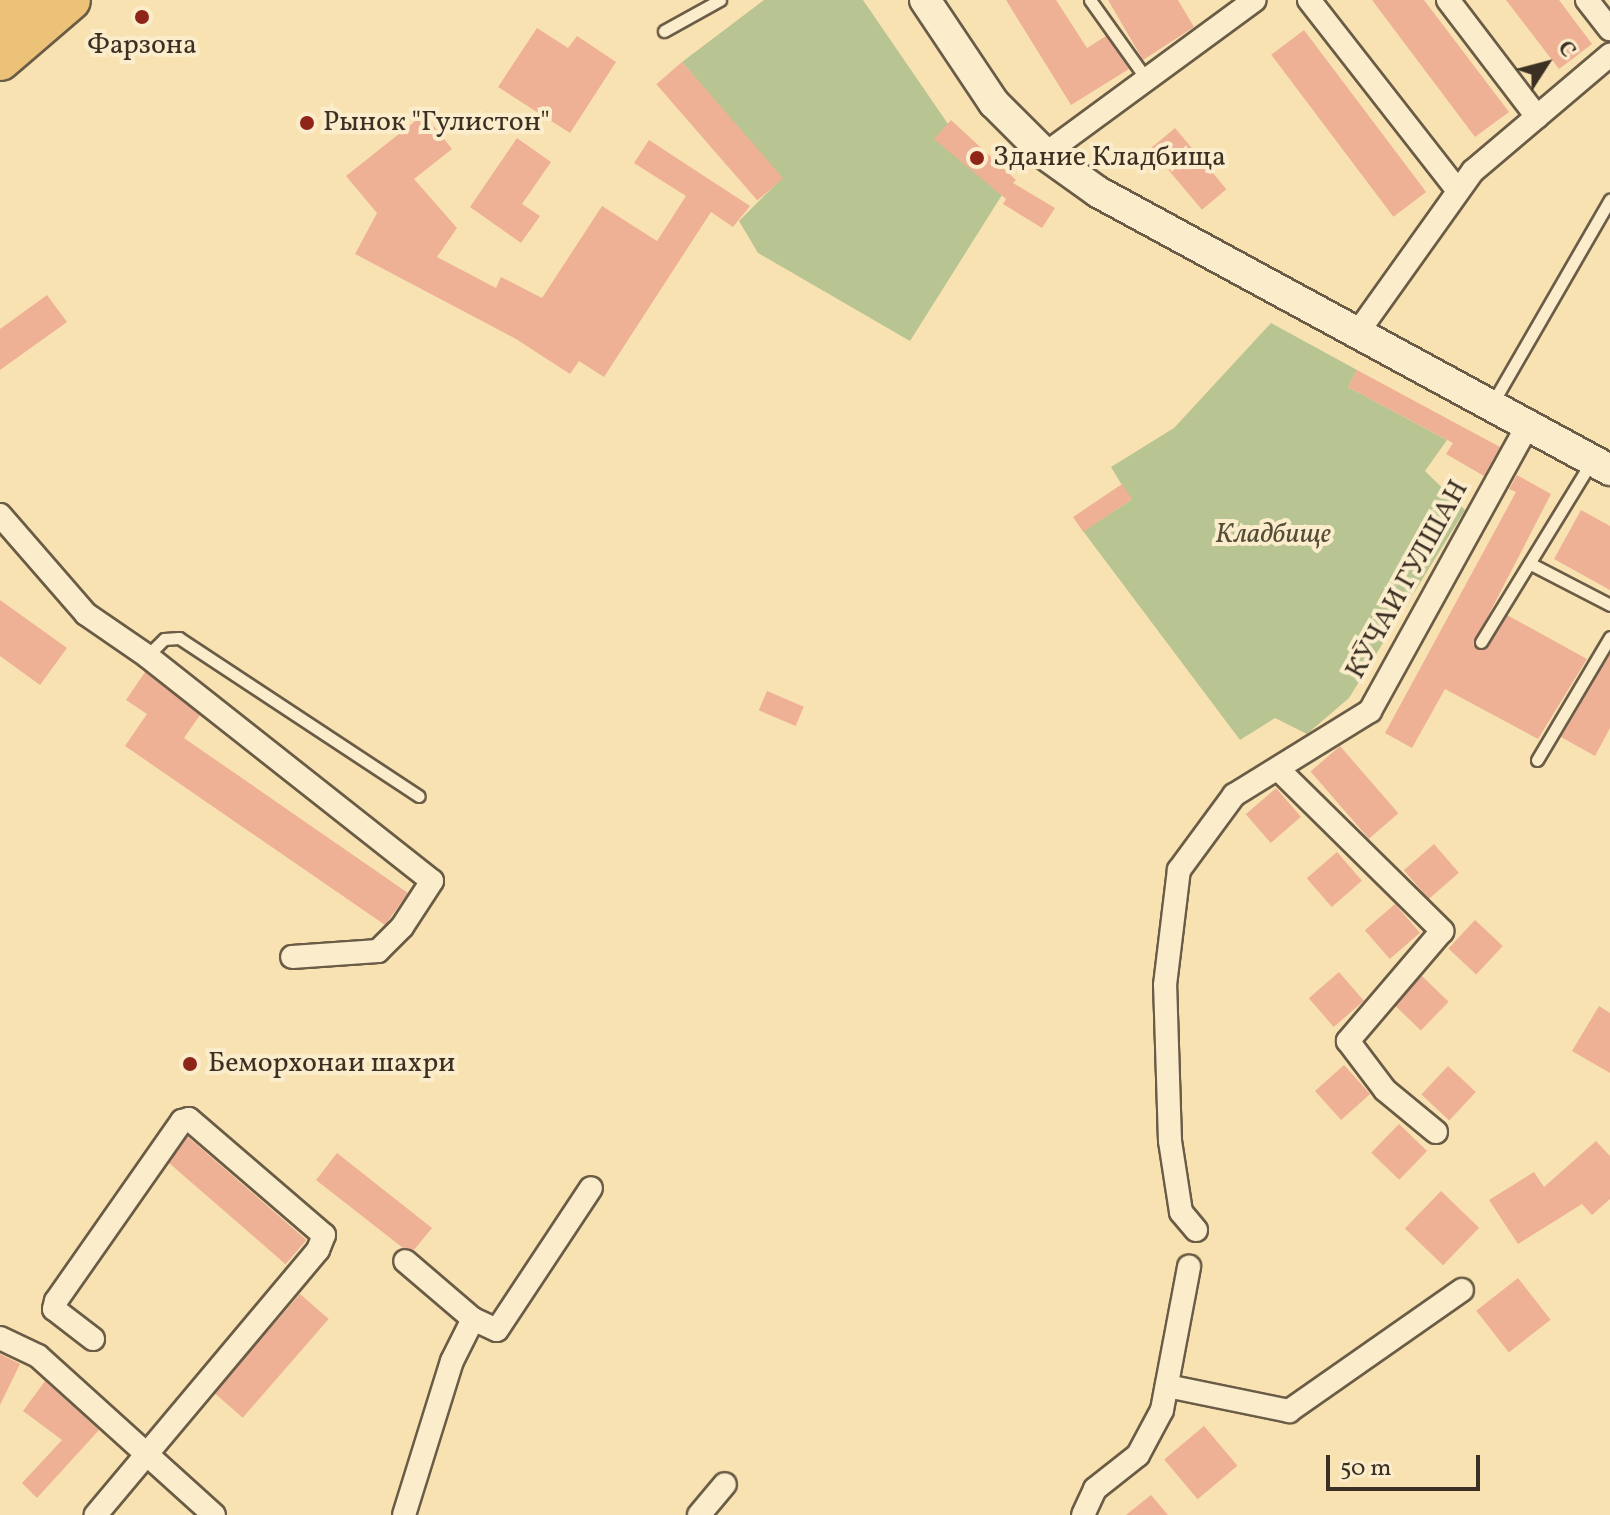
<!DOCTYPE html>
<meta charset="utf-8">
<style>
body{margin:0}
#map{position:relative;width:1610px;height:1515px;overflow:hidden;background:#f9e2b1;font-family:Vollkorn,serif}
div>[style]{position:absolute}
.green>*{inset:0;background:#b8c491}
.building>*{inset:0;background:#eeb196;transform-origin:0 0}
.roads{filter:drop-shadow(2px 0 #6a5c46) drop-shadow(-2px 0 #6a5c46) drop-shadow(0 2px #6a5c46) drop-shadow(0 -2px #6a5c46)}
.lane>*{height:11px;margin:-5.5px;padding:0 5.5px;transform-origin:5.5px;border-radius:5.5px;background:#fbeccc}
.street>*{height:22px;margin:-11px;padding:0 11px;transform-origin:11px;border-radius:11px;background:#fbeccc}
.secondary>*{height:30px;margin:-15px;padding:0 15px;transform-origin:15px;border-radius:15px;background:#fbeccc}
.highway>*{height:40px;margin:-20px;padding:0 20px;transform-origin:20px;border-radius:20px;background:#ecc178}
.dots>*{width:22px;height:22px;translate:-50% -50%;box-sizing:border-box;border:4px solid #fbeccc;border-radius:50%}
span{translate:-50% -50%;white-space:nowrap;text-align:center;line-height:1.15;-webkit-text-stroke:8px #fbeccc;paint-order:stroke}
.poi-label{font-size:28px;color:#3b3023}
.left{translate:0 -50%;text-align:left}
.park-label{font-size:28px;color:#544e39;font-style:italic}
.street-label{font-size:28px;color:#3b3023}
.north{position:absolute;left:1506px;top:24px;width:80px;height:80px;-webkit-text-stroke:6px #fbeccc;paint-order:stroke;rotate:54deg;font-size:22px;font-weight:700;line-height:32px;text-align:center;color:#3b3023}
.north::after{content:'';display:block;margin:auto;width:28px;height:36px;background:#3b3023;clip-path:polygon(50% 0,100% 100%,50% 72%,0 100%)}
.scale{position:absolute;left:1326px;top:1455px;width:154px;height:36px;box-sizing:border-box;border:4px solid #3b3023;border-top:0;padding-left:10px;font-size:24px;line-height:28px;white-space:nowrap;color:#3b3023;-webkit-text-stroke:6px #fbeccc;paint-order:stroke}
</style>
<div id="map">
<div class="green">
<div style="clip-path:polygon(764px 0,863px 0,948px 124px,935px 139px,1002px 195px,910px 341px,758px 253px,739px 221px,781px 179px,682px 62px)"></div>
<div style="clip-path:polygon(1271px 323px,1357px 370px,1348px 387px,1447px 440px,1425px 471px,1465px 510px,1349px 698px,1307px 734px,1275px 718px,1240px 740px,1083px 531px,1131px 500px,1111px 467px,1174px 428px)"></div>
</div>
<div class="building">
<div style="clip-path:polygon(1006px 0,1056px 0,1087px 48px,1106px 36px,1129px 69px,1071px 105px)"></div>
<div style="clip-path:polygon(1108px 0,1178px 0,1194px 27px,1143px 60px)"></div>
<div style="clip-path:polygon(1372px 0,1424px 0,1509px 112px,1475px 137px)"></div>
<div style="clip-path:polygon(1506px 0,1559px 0,1592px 44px,1559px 69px)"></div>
<div style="clip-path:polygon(537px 28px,568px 48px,577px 36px,616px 62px,570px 133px,498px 87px)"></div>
<div style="left:1304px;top:30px;width:203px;height:41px;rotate:53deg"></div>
<div style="left:682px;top:62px;width:154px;height:34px;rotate:49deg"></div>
<div style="clip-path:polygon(424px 114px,452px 149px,414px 179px,457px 228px,437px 257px,496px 288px,501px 277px,542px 298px,602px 206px,657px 241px,686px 196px,634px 163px,649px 140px,750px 206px,733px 227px,711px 212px,604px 377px,579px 361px,570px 374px,516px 339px,355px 254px,377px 213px,346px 176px)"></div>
<div style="clip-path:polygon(951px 120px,1016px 180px,1013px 183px,1055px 208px,1042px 228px,1003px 204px,1006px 199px,934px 139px)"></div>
<div style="left:1175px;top:128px;width:80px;height:32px;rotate:50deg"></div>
<div style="clip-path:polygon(517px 138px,551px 162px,522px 204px,540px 216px,521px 243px,470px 207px)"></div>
<div style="clip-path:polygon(47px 295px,67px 322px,0 370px,0 329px)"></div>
<div style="clip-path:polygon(1357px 370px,1500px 447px,1484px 476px,1446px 454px,1453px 443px,1348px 387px)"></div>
<div style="clip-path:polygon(1517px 475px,1551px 494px,1473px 645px,1486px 649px,1507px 615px,1587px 659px,1538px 739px,1445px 689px,1412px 748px,1385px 733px,1516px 492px,1509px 489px)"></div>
<div style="left:1122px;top:484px;width:18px;height:59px;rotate:56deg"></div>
<div style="clip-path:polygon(1581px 510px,1610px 526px,1610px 590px,1554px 559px)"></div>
<div style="clip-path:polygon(0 600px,67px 648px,40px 685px,0 656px)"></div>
<div style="clip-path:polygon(1610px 654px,1610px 728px,1595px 756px,1561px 737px)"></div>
<div style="clip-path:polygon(145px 672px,200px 715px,184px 738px,408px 893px,385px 925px,125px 746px,147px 714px,126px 700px)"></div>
<div style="left:767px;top:691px;width:40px;height:21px;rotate:23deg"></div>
<div style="left:1340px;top:746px;width:89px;height:39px;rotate:49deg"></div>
<div style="left:1276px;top:788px;width:38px;height:40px;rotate:49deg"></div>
<div style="left:1434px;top:844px;width:38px;height:40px;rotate:49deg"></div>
<div style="left:1337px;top:852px;width:38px;height:40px;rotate:49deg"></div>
<div style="left:1395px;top:904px;width:38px;height:40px;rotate:49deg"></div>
<div style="left:1475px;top:920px;width:38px;height:39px;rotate:43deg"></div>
<div style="left:1339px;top:972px;width:38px;height:40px;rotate:49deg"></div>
<div style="left:1422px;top:976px;width:37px;height:40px;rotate:44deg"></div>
<div style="clip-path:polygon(1599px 1006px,1610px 1013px,1610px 1073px,1572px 1051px)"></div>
<div style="left:1344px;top:1065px;width:39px;height:39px;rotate:48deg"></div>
<div style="left:1448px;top:1066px;width:38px;height:39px;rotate:43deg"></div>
<div style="left:1399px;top:1124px;width:39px;height:40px;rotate:44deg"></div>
<div style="left:188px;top:1137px;width:157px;height:32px;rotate:41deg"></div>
<div style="clip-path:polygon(1596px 1141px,1610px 1156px,1610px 1199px,1592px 1215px,1582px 1204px,1518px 1244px,1489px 1200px,1534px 1172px,1544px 1187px)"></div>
<div style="clip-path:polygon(337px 1153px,432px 1228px,414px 1250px,403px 1248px,316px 1180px)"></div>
<div style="left:1441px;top:1191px;width:53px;height:52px;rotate:44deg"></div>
<div style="left:1518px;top:1278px;width:53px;height:53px;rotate:52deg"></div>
<div style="left:300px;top:1294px;width:38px;height:131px;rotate:41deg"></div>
<div style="clip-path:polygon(0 1354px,20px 1364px,0 1405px)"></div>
<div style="clip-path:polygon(45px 1381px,99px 1430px,37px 1498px,22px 1483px,62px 1440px,23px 1411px)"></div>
<div style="left:1204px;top:1426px;width:52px;height:52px;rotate:50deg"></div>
<div style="clip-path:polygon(1151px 1495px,1168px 1515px,1126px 1515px)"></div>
</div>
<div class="roads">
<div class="lane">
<div style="left:1090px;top:0;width:98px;rotate:54.5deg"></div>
<div style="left:664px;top:31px;width:64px;rotate:-29deg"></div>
<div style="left:1492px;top:404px;width:236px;rotate:-60deg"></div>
<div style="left:1531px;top:564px;width:89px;rotate:27.4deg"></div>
<div style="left:1481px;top:642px;width:212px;rotate:-58.5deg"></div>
<div style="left:147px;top:656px;width:24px;rotate:-45deg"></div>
<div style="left:164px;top:639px;width:15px;rotate:-4deg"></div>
<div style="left:179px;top:638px;width:287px;rotate:33.4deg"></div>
<div style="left:1537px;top:760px;width:143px;rotate:-59.3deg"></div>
</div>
<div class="street">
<div style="left:1309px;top:0;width:242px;rotate:52deg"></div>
<div style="left:1448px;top:0;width:147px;rotate:52.7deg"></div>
<div style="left:1587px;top:0;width:37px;rotate:52deg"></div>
<div style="left:1045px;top:154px;width:260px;rotate:-36.3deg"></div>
<div style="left:1358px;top:332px;width:198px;rotate:-54.5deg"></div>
<div style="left:1473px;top:171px;width:180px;rotate:-40.3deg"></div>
<div style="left:0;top:515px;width:131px;rotate:49deg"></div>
<div style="left:86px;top:614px;width:74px;rotate:34.5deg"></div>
<div style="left:147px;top:656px;width:363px;rotate:38.3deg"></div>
<div style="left:432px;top:881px;width:55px;rotate:123.1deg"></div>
<div style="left:402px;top:927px;width:34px;rotate:135deg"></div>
<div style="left:378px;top:951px;width:86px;rotate:176deg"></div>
<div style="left:1278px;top:769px;width:231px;rotate:44.6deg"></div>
<div style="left:1442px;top:931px;width:145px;rotate:130.5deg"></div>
<div style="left:1348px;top:1041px;width:61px;rotate:52.9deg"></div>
<div style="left:1385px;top:1090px;width:66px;rotate:39.5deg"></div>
<div style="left:1196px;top:1230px;width:23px;rotate:-130deg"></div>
<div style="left:1181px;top:1212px;width:72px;rotate:-98.8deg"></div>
<div style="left:1170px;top:1141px;width:156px;rotate:-91.8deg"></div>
<div style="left:1165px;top:985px;width:116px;rotate:-83.1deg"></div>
<div style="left:1179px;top:870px;width:93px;rotate:-53.7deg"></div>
<div style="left:1234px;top:795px;width:160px;rotate:-31.7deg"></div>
<div style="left:1370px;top:711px;width:327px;rotate:-61.1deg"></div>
<div style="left:473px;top:1319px;width:26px;rotate:25deg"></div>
<div style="left:497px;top:1330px;width:170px;rotate:-56.5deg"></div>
<div style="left:0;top:1338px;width:42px;rotate:25.3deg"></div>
<div style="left:38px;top:1356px;width:237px;rotate:42.1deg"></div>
<div style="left:93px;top:1339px;width:49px;rotate:-142.4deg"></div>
<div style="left:54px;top:1309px;width:8px;rotate:-76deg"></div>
<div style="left:56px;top:1301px;width:220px;rotate:-55deg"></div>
<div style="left:182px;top:1121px;width:7px;rotate:-16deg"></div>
<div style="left:189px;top:1119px;width:178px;rotate:40.7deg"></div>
<div style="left:324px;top:1235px;width:16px;rotate:112deg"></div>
<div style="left:318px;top:1250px;width:346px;rotate:130deg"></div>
<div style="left:1167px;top:1386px;width:125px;rotate:11.6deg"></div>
<div style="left:1289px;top:1411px;width:211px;rotate:-35deg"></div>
<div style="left:404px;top:1515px;width:161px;rotate:-72.7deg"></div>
<div style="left:452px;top:1361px;width:47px;rotate:-63.4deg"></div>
<div style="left:473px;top:1319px;width:89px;rotate:-139.5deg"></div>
<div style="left:699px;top:1515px;width:40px;rotate:-50deg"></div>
<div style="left:1083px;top:1515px;width:29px;rotate:-65deg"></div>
<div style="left:1095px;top:1489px;width:55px;rotate:-38.3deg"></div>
<div style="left:1138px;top:1455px;width:51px;rotate:-61.9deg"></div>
<div style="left:1162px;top:1410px;width:146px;rotate:-79.3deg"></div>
</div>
<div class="secondary">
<div style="left:925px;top:0;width:124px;rotate:56.2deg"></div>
<div style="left:994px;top:103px;width:72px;rotate:45deg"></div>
<div style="left:1045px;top:154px;width:65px;rotate:35.6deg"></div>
<div style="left:1098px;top:192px;width:583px;rotate:28.5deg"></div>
</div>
<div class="highway">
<div style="left:0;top:22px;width:34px;rotate:-40deg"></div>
<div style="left:0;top:60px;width:92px;rotate:-40.6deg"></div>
</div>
</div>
<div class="dots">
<div style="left:142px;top:17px;background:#8f2418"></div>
<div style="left:307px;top:123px;background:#8f2418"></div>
<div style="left:977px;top:158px;background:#8f2418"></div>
<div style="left:190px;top:1064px;background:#8f2418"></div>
</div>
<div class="poi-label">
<span style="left:142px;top:46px">Фарзона</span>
<span class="left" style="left:323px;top:123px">Рынок "Гулистон"</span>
<span class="left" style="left:993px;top:158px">Здание Кладбища</span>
<span class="left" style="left:208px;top:1064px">Беморхонаи шахри</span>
</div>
<div class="park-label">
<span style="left:1273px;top:535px">Кладбище</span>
</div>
<div class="street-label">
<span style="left:1408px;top:580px;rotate:-61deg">КӮЧАИ ГУЛШАН</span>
</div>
<div class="north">С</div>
<div class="scale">50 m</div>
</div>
